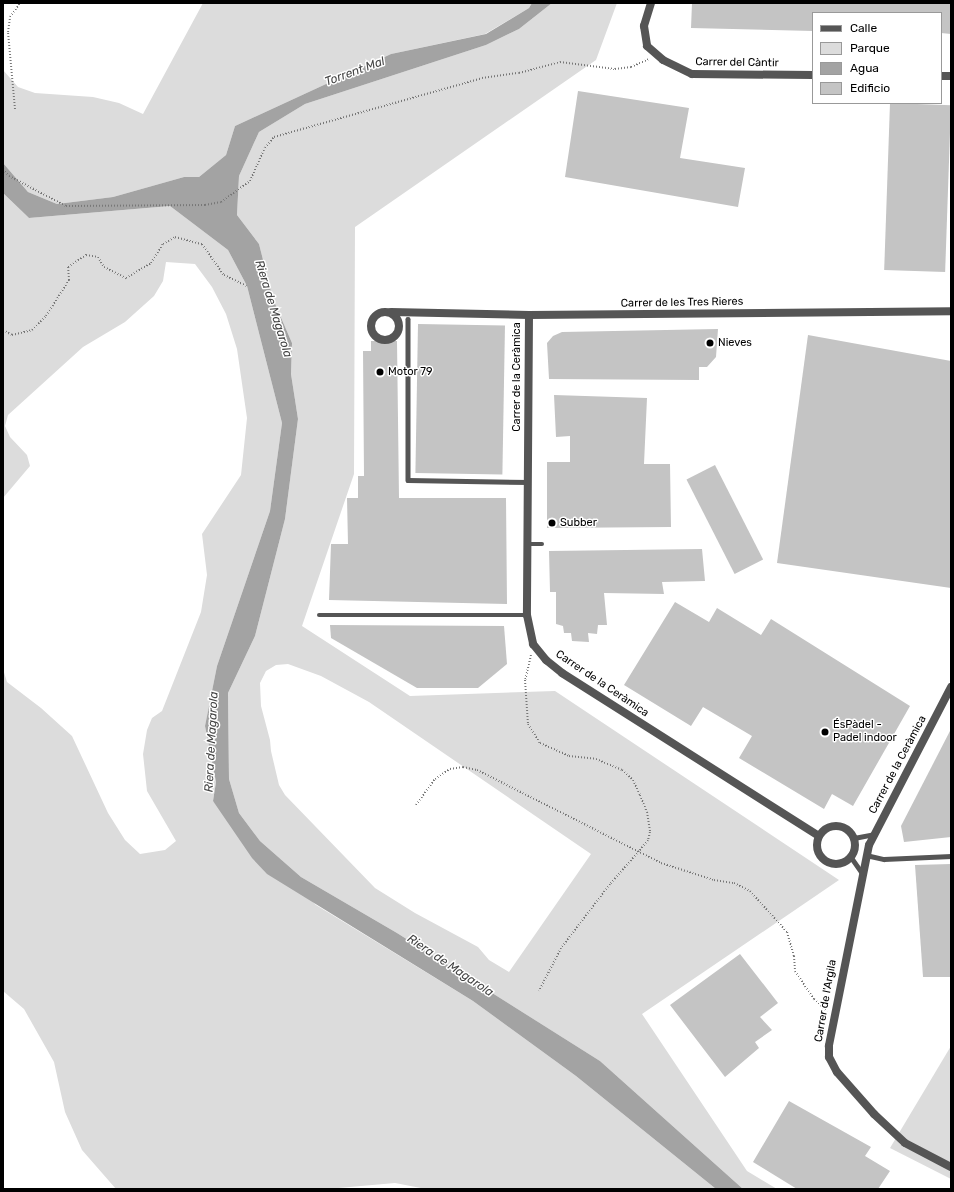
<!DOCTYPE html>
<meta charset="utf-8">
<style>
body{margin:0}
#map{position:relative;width:954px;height:1192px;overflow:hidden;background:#fff;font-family:Rubik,sans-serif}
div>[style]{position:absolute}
.green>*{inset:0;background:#dcdcdc}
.water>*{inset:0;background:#a3a3a3}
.building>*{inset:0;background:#c4c4c4;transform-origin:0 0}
.path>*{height:2px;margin-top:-1px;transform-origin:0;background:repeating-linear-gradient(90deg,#777 0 1px,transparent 0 3px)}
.service>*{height:4.5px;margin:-2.25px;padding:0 2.25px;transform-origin:2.25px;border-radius:2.25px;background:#555}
.minor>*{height:8px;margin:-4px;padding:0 4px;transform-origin:4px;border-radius:4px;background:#555}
.minor>.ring{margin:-4px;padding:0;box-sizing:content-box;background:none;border:8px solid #555;border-radius:50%}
.dots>*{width:11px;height:11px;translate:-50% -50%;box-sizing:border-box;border:2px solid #fff;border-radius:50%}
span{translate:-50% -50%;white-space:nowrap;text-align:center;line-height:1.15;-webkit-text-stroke:3px #fff;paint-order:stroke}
.street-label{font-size:11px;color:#000}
.poi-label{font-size:11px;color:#000}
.left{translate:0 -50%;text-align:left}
.water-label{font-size:12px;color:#444;font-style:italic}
.frame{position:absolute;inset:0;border:4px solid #000;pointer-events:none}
.legend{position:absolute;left:812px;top:12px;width:130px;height:92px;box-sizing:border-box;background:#fff;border:1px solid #999;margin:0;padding:5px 7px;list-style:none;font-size:12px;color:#000}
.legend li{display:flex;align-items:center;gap:8px;height:20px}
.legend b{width:20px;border:1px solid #999}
</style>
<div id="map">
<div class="green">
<div style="clip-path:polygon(203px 3px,532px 3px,529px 8px,485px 34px,391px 54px,235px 126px,226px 155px,199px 177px,184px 177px,113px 197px,57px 204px,28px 192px,3px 163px,3px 70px,18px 87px,35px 93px,93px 97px,119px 103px,143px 114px)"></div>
<div style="clip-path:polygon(evenodd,552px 3px,617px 3px,596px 60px,355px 227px,354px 474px,302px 626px,410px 696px,555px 691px,839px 880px,642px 1014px,747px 1171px,777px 1189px,743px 1189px,600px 1061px,397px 933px,301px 877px,260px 841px,239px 813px,229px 779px,228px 693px,255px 636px,285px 519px,298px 419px,291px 374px,292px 343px,273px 299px,259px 244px,237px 215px,239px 176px,259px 132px,305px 104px,486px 45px,519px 29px,552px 3px,288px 664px,321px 676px,369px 702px,591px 854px,509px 972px,489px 960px,478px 947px,415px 913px,375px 888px,285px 795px,279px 785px,271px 751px,270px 740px,261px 706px,260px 683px,266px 671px,276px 665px,288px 664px)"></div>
<div style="clip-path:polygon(3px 193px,29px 218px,170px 206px,228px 250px,247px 286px,282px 423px,270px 511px,217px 666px,205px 726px,216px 782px,213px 801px,316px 905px,473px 1001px,576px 1076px,716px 1189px,426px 1189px,395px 1183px,327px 1189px,116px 1189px,82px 1150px,65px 1112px,54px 1062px,24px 1009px,3px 991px,3px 669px,7px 682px,41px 708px,72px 736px,108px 813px,125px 840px,140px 854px,165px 850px,176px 841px,147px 791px,143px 754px,147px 730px,152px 718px,162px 711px,201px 612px,207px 575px,202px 534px,241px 475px,247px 418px,237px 349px,226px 314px,212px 287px,195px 264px,166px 262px,163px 281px,154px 296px,125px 322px,83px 347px,8px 415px,5px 426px,10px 437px,27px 455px,30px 466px,3px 498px)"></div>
<div style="clip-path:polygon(951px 1046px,951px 1179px,890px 1148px)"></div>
</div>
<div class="water">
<div style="clip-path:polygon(532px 3px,552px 3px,519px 29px,486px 45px,305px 104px,259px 132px,239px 176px,237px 215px,259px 244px,273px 299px,292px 343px,291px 374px,298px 419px,285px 519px,255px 636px,228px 693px,229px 779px,239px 813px,260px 841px,301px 877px,397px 933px,600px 1061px,743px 1189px,716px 1189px,576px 1076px,473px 1001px,267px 874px,252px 858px,213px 801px,216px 782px,205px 726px,217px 666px,270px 511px,282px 423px,247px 286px,228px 250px,170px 206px,29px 218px,3px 193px,3px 163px,28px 192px,57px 204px,113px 197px,184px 177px,199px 177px,226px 155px,235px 126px,391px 54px,486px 34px,529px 8px)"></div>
</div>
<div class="building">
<div style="clip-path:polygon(692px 3px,951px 3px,951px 34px,941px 33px,941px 13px,813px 13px,813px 31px,691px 28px)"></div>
<div style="clip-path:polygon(578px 91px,689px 108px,680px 158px,745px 168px,738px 207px,565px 177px)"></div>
<div style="left:890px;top:103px;width:61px;height:167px;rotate:2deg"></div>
<div style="left:418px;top:324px;width:87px;height:149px;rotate:1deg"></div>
<div style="clip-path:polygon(718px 329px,716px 357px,707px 367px,699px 367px,699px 380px,549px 379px,547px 343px,553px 336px,562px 332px)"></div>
<div style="clip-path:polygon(808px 335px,951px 361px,951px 588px,777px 563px)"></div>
<div style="clip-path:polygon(371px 341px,397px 341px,399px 498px,506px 498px,507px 604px,329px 600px,331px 544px,348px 544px,347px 498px,358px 498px,358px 476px,364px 476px,363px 351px,371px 351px)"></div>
<div style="clip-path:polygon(554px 395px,647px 398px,644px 464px,670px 464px,671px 527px,547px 528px,547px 462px,570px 462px,570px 436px,556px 437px)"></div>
<div style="left:715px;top:465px;width:106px;height:32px;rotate:63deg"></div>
<div style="clip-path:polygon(702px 549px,705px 581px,662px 582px,664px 594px,604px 593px,607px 625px,598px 625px,597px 634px,588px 633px,589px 642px,572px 641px,571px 633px,564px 633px,563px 626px,556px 624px,556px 592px,550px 592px,549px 551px)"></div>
<div style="clip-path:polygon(675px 602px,709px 622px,717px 608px,761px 635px,771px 619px,910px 706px,853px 806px,832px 794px,824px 809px,739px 758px,752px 736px,703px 707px,691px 726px,624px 685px)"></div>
<div style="clip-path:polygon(330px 625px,504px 626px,507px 664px,478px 688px,417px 688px,331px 638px)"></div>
<div style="clip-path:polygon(951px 729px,951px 837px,904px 842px,901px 826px)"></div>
<div style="clip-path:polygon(951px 864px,951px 977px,923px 977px,915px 865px)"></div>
<div style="clip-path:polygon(740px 954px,778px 1003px,760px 1017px,772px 1030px,755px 1042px,759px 1048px,725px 1077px,670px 1005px)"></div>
<div style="clip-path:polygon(789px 1101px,871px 1147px,865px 1156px,890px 1171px,878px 1189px,797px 1189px,753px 1162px)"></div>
</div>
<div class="path">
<div style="left:15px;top:109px;width:77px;rotate:-95.2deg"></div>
<div style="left:8px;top:32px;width:15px;rotate:-82deg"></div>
<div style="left:10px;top:17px;width:17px;rotate:-54deg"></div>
<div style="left:3px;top:169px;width:9px;rotate:49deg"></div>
<div style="left:9px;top:176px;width:64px;rotate:27.8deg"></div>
<div style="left:66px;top:206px;width:139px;rotate:-0.4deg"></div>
<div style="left:205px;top:205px;width:16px;rotate:-11deg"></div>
<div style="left:221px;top:202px;width:36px;rotate:-36deg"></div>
<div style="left:250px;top:181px;width:36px;rotate:-66deg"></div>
<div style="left:265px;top:148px;width:14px;rotate:-51deg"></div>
<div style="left:274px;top:137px;width:216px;rotate:-15.8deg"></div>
<div style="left:482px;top:78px;width:37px;rotate:-8deg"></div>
<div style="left:519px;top:73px;width:42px;rotate:-15deg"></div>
<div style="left:560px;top:62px;width:55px;rotate:7.3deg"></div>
<div style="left:615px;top:69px;width:16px;rotate:-7deg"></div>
<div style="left:631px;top:67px;width:20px;rotate:-24deg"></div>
<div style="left:3px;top:330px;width:10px;rotate:29deg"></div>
<div style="left:12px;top:335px;width:21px;rotate:-14deg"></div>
<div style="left:32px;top:330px;width:20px;rotate:-45deg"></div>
<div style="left:46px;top:316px;width:43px;rotate:-57.4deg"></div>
<div style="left:69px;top:280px;width:13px;rotate:-94deg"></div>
<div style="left:68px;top:267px;width:22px;rotate:-34deg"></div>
<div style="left:86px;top:255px;width:12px;rotate:9deg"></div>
<div style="left:98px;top:257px;width:12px;rotate:59deg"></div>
<div style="left:104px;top:267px;width:25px;rotate:27deg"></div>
<div style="left:126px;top:278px;width:29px;rotate:-31deg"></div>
<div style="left:151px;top:263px;width:22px;rotate:-58deg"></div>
<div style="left:163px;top:244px;width:14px;rotate:-30deg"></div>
<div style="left:175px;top:237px;width:28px;rotate:15deg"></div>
<div style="left:202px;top:244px;width:38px;rotate:55deg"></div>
<div style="left:224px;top:275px;width:25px;rotate:26deg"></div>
<div style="left:531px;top:655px;width:26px;rotate:103deg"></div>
<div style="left:525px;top:680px;width:44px;rotate:86.1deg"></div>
<div style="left:528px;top:724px;width:22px;rotate:58deg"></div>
<div style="left:540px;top:743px;width:32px;rotate:24deg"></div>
<div style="left:569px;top:756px;width:27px;rotate:6deg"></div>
<div style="left:596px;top:759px;width:28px;rotate:23deg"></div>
<div style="left:622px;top:770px;width:15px;rotate:42deg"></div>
<div style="left:633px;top:780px;width:17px;rotate:65deg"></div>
<div style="left:640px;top:795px;width:18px;rotate:68deg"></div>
<div style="left:647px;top:812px;width:20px;rotate:81deg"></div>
<div style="left:650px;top:832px;width:8px;rotate:104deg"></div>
<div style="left:648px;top:840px;width:14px;rotate:129deg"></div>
<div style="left:639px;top:851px;width:44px;rotate:131.3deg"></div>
<div style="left:610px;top:884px;width:81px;rotate:127.4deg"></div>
<div style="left:561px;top:948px;width:48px;rotate:117.1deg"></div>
<div style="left:416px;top:805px;width:32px;rotate:-54deg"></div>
<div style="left:435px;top:779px;width:18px;rotate:-34deg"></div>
<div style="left:450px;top:769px;width:13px;rotate:-9deg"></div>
<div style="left:463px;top:767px;width:14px;rotate:12deg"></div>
<div style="left:477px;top:770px;width:206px;rotate:26.8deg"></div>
<div style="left:661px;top:863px;width:56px;rotate:17.8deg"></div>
<div style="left:714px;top:880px;width:20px;rotate:9deg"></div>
<div style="left:734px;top:883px;width:18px;rotate:27deg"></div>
<div style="left:750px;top:891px;width:55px;rotate:47.9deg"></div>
<div style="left:787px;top:932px;width:25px;rotate:74deg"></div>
<div style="left:794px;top:956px;width:15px;rotate:86deg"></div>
<div style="left:795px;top:971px;width:34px;rotate:56deg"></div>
<div style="left:814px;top:999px;width:18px;rotate:43deg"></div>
<div style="left:3px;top:1175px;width:14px;rotate:90deg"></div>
</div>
<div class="service">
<div style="left:408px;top:319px;width:161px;rotate:90deg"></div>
<div style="left:408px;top:480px;width:120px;rotate:1deg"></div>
<div style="left:528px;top:544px;width:14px"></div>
<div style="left:319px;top:615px;width:208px"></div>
<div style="left:854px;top:838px;width:20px;rotate:-11deg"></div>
<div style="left:866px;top:855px;width:18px;rotate:13deg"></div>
<div style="left:884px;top:859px;width:67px;rotate:-2.6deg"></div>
<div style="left:851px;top:857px;width:19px;rotate:55deg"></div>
</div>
<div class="minor">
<div style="left:651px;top:3px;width:24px;rotate:107deg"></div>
<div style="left:644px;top:26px;width:20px;rotate:81deg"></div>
<div style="left:647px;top:46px;width:21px;rotate:41deg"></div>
<div style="left:663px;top:60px;width:32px;rotate:26deg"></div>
<div style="left:692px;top:74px;width:121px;rotate:0.5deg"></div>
<div style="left:941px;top:76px;width:10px"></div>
<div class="ring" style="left:371px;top:312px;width:20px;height:20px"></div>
<div style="left:391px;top:312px;width:138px;rotate:1.2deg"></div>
<div style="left:529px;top:315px;width:422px;rotate:-0.5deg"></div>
<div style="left:529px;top:315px;width:300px;rotate:90.4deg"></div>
<div style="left:527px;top:615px;width:30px;rotate:78deg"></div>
<div style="left:533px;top:644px;width:21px;rotate:51deg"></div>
<div style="left:546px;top:660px;width:21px;rotate:39deg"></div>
<div style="left:562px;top:673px;width:304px;rotate:32.4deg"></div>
<div style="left:951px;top:687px;width:178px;rotate:117.4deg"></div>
<div style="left:869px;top:845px;width:205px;rotate:101.3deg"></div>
<div style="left:829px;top:1046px;width:11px;rotate:90deg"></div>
<div style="left:829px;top:1057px;width:17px;rotate:62deg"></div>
<div style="left:837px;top:1072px;width:56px;rotate:48.6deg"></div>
<div style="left:874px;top:1114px;width:42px;rotate:43.1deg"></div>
<div style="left:905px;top:1143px;width:52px;rotate:27.6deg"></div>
<div class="ring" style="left:817px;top:826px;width:30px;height:30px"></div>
</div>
<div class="dots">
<div style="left:710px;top:343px;background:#000"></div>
<div style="left:380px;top:372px;background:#000"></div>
<div style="left:552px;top:523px;background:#000"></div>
<div style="left:825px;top:732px;background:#000"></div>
</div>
<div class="street-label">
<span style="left:737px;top:63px;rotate:1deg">Carrer del Càntir</span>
<span style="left:682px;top:303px;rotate:-1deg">Carrer de les Tres Rieres</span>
<span style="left:517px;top:377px;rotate:-90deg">Carrer de la Ceràmica</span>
<span style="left:602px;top:684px;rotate:34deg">Carrer de la Ceràmica</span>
<span style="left:898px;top:765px;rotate:-62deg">Carrer de la Ceràmica</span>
<span style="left:826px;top:1001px;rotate:-80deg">Carrer de l'Argila</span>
</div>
<div class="poi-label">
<span class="left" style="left:718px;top:343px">Nieves</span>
<span class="left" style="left:388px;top:372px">Motor 79</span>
<span class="left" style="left:560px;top:523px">Subber</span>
<span class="left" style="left:833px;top:732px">ÉsPàdel -<br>Padel indoor</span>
</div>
<div class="water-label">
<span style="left:355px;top:72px;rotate:-20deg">Torrent Mal</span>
<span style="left:273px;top:309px;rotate:73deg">Riera de Magarola</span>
<span style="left:212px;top:742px;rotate:-87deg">Riera de Magarola</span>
<span style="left:450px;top:966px;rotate:34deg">Riera de Magarola</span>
</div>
<div class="frame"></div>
<ul class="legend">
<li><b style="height:5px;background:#555"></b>Calle</li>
<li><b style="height:11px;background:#dcdcdc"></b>Parque</li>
<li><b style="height:11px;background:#a3a3a3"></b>Agua</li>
<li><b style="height:11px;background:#c4c4c4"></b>Edificio</li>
</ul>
</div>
